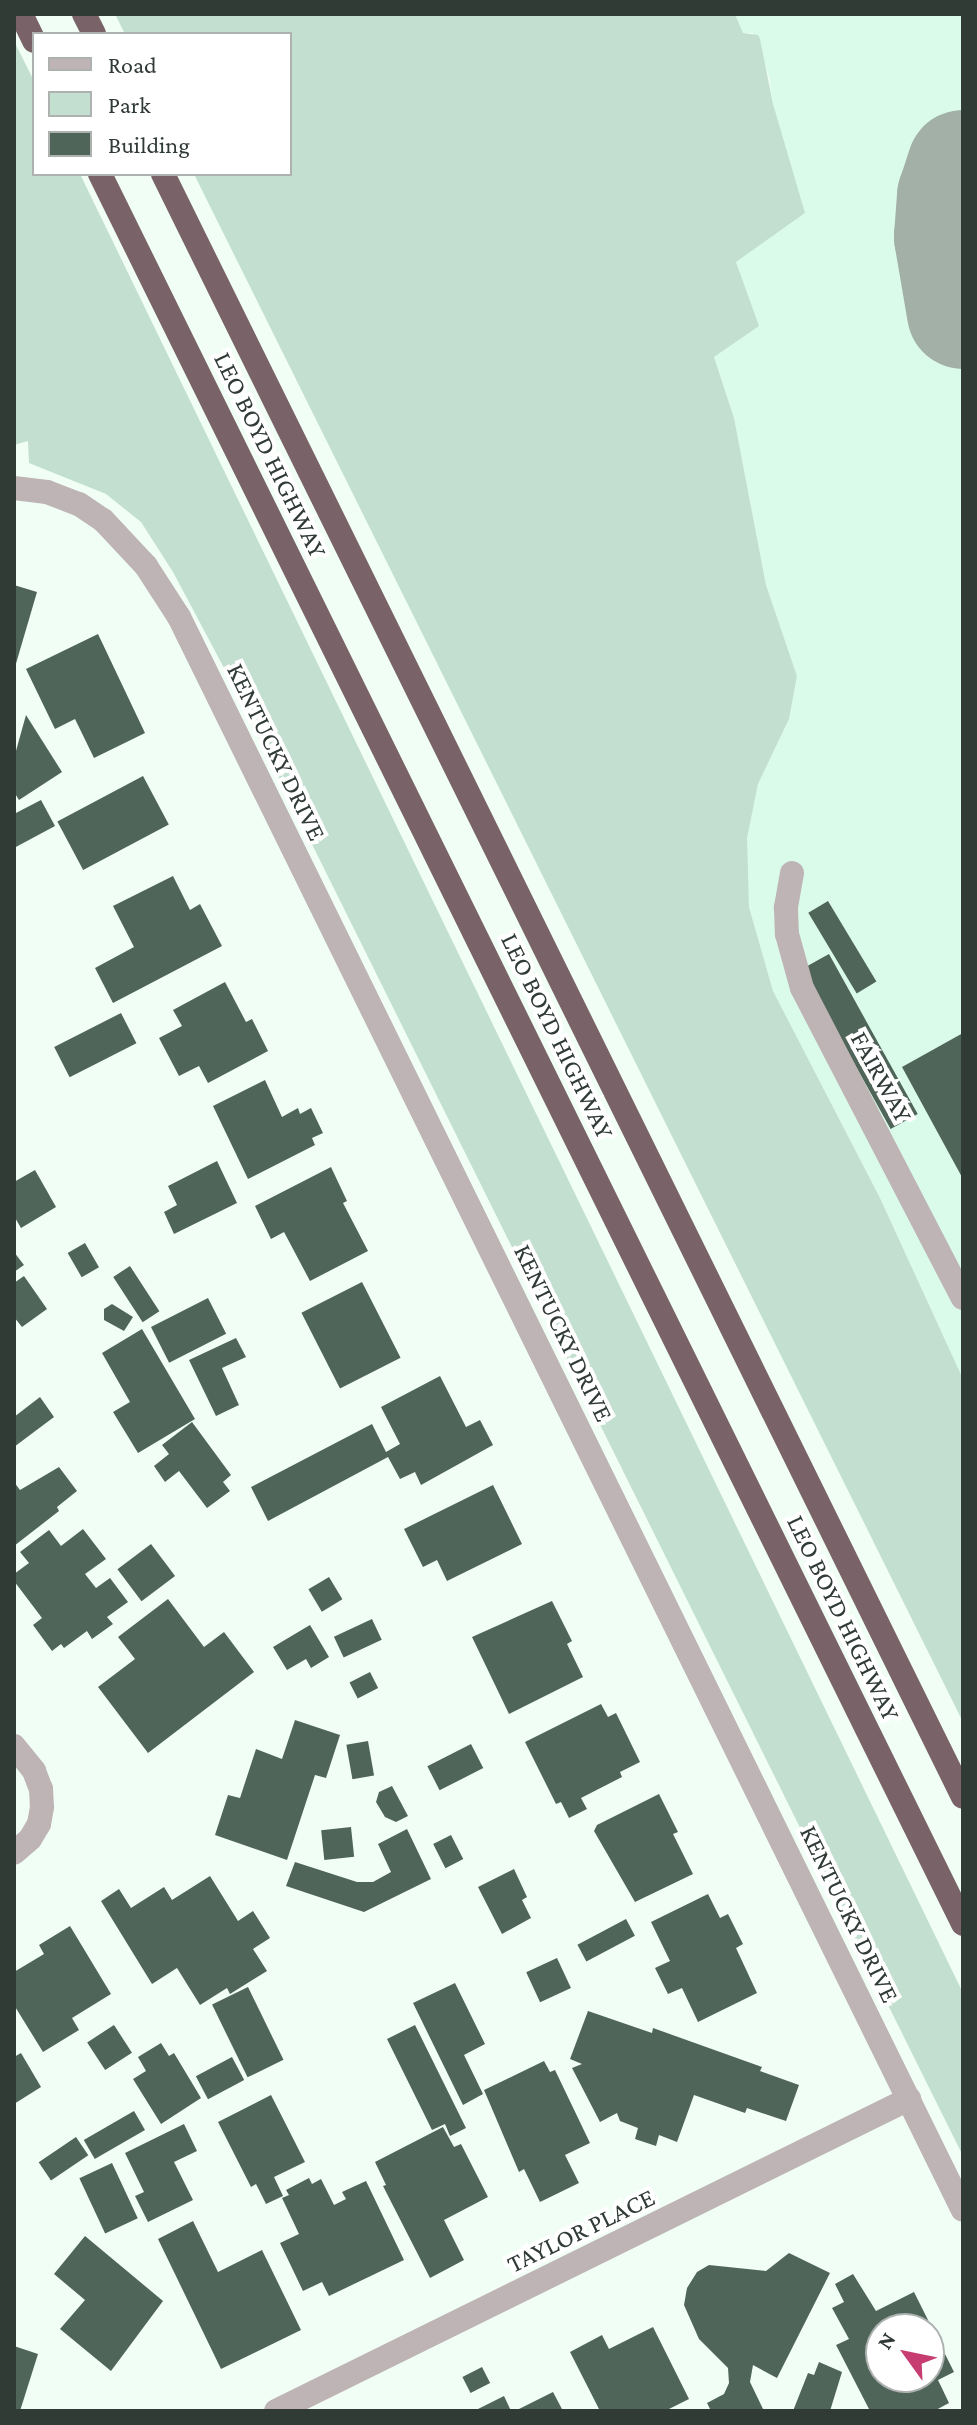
<!DOCTYPE html>
<style>
body{margin:0}
#map{position:relative;width:977px;height:2425px;overflow:hidden;background:#f0fef6;font-family:"Crimson Pro",serif}
div>[style]{position:absolute}
.built>*{inset:0;background:#dbfbea}
.green>*{inset:0;background:#c3dfd0}
.taxiway>*{height:112px;margin:-56px;padding:0 56px;transform-origin:56px;border-radius:56px;background:#a3b0a8}
.building>*{inset:0;background:#50655a;transform-origin:0 0}
.street>*{height:24px;margin:-12px;padding:0 12px;transform-origin:12px;border-radius:12px;background:#beb3b5}
.highway>*{height:24px;margin:-12px;padding:0 12px;transform-origin:12px;border-radius:12px;background:#796268}
span{translate:-50% -50%;white-space:nowrap;text-align:center;line-height:1.15;-webkit-text-stroke:8px #fff;paint-order:stroke}
.street-label{font-size:26px;color:#313b36}
.frame{position:absolute;inset:0;border:16px solid #313b36;pointer-events:none}
.legend{position:absolute;left:32px;top:32px;width:260px;height:144px;box-sizing:border-box;background:#fff;border:2px solid #adb1af;margin:0;padding:10px 14px;list-style:none;font-size:24px;color:#313b36}
.legend li{display:flex;align-items:center;gap:16px;height:40px}
.legend b{width:40px;border:2px solid #adb1af}
.north{position:absolute;left:865px;top:2313px;width:80px;height:80px;box-sizing:border-box;background:#fff;border:2px solid #adb1af;border-radius:50%;rotate:303deg;font-size:22px;font-weight:700;line-height:32px;text-align:center;color:#313b36}
.north::after{content:'';display:block;margin:auto;width:28px;height:36px;background:#c83d71;clip-path:polygon(50% 0,100% 100%,50% 72%,0 100%)}
</style>
<div id="map">
<div class="built">
<div style="clip-path:polygon(735px 14px,963px 14px,963px 1379px,880px 1198px,773px 991px,749px 907px,746px 838px,758px 784px,789px 719px,797px 676px,766px 585px,734px 418px,714px 357px,758px 326px,736px 262px,773px 104px,769px 76px,753px 33px,743px 33px)"></div>
</div>
<div class="green">
<div style="clip-path:polygon(115px 14px,735px 14px,743px 33px,758px 35px,760px 39px,773px 104px,805px 213px,736px 262px,759px 326px,714px 357px,734px 418px,766px 585px,797px 676px,789px 719px,758px 784px,747px 838px,749px 907px,773px 991px,880px 1198px,963px 1379px,963px 1722px,194px 174px,290px 174px,290px 34px,125px 34px)"></div>
<div style="clip-path:polygon(14px 41px,34px 81px,34px 174px,80px 174px,963px 1993px,963px 2156px,232px 683px,173px 572px,141px 522px,106px 494px,29px 463px,28px 441px,14px 445px)"></div>
</div>
<div class="taxiway">
<div style="left:963px;top:166px;width:32px;rotate:108deg"></div>
<div style="left:953px;top:196px;width:41px;rotate:94.2deg"></div>
<div style="left:950px;top:237px;width:77px;rotate:80.3deg"></div>
</div>
<div class="building">
<div style="clip-path:polygon(14px 585px,37px 592px,15px 667px,14px 667px)"></div>
<div style="clip-path:polygon(98px 634px,145px 733px,94px 758px,75px 719px,55px 729px,26px 669px)"></div>
<div style="clip-path:polygon(26px 715px,62px 772px,19px 800px,14px 792px,14px 758px)"></div>
<div style="left:143px;top:776px;width:55px;height:97px;rotate:62deg"></div>
<div style="clip-path:polygon(41px 800px,55px 826px,14px 848px,14px 814px)"></div>
<div style="clip-path:polygon(173px 876px,190px 910px,200px 904px,222px 946px,113px 1003px,95px 968px,134px 947px,113px 906px)"></div>
<div style="left:828px;top:901px;width:94px;height:23px;rotate:59deg"></div>
<div style="left:829px;top:954px;width:183px;height:31px;rotate:61deg"></div>
<div style="clip-path:polygon(225px 982px,246px 1022px,252px 1019px,268px 1051px,208px 1083px,199px 1066px,179px 1076px,159px 1038px,182px 1026px,173px 1010px)"></div>
<div style="left:121px;top:1013px;width:34px;height:75px;rotate:63deg"></div>
<div style="clip-path:polygon(963px 1033px,963px 1179px,902px 1067px)"></div>
<div style="clip-path:polygon(265px 1080px,282px 1117px,298px 1108px,300px 1114px,311px 1108px,323px 1133px,312px 1138px,315px 1145px,248px 1179px,213px 1106px)"></div>
<div style="clip-path:polygon(217px 1161px,237px 1203px,174px 1234px,164px 1212px,177px 1205px,168px 1186px)"></div>
<div style="clip-path:polygon(331px 1167px,347px 1201px,343px 1203px,368px 1251px,310px 1281px,284px 1232px,271px 1239px,255px 1206px)"></div>
<div style="clip-path:polygon(35px 1170px,56px 1207px,21px 1228px,14px 1216px,14px 1182px)"></div>
<div style="left:85px;top:1243px;width:28px;height:20px;rotate:60deg"></div>
<div style="clip-path:polygon(14px 1252px,24px 1265px,14px 1272px)"></div>
<div style="left:130px;top:1266px;width:54px;height:20px;rotate:57deg"></div>
<div style="clip-path:polygon(24px 1276px,47px 1309px,22px 1327px,14px 1317px,14px 1283px)"></div>
<div style="left:362px;top:1282px;width:85px;height:68px;rotate:63deg"></div>
<div style="left:208px;top:1298px;width:40px;height:64px;rotate:63deg"></div>
<div style="clip-path:polygon(112px 1304px,133px 1317px,124px 1331px,104px 1320px,104px 1309px)"></div>
<div style="clip-path:polygon(142px 1329px,195px 1419px,138px 1453px,113px 1412px,130px 1402px,102px 1353px)"></div>
<div style="clip-path:polygon(236px 1338px,246px 1357px,222px 1368px,239px 1405px,216px 1416px,189px 1360px)"></div>
<div style="clip-path:polygon(440px 1376px,466px 1427px,480px 1420px,493px 1445px,421px 1485px,415px 1472px,400px 1479px,388px 1457px,268px 1521px,251px 1487px,372px 1424px,386px 1452px,400px 1444px,381px 1407px)"></div>
<div style="clip-path:polygon(40px 1397px,54px 1417px,14px 1447px,14px 1417px)"></div>
<div style="clip-path:polygon(192px 1422px,231px 1475px,223px 1482px,230px 1491px,207px 1508px,179px 1471px,165px 1482px,154px 1466px,169px 1454px,162px 1445px)"></div>
<div style="clip-path:polygon(59px 1467px,77px 1491px,57px 1507px,59px 1511px,14px 1546px,14px 1482px,20px 1490px)"></div>
<div style="clip-path:polygon(493px 1485px,522px 1544px,447px 1581px,437px 1560px,423px 1567px,404px 1529px)"></div>
<div style="clip-path:polygon(83px 1529px,106px 1559px,85px 1574px,96px 1588px,110px 1578px,128px 1602px,107px 1617px,113px 1624px,92px 1639px,87px 1631px,64px 1648px,61px 1644px,52px 1651px,33px 1625px,42px 1618px,14px 1581px,14px 1574px,29px 1563px,20px 1552px,49px 1530px,61px 1546px)"></div>
<div style="left:151px;top:1544px;width:40px;height:42px;rotate:53deg"></div>
<div style="left:329px;top:1577px;width:26px;height:24px;rotate:59deg"></div>
<div style="clip-path:polygon(168px 1599px,204px 1647px,224px 1632px,254px 1672px,148px 1753px,98px 1687px,135px 1659px,118px 1637px)"></div>
<div style="clip-path:polygon(552px 1601px,572px 1641px,567px 1644px,583px 1677px,509px 1714px,472px 1637px)"></div>
<div style="left:372px;top:1619px;width:23px;height:42px;rotate:65deg"></div>
<div style="clip-path:polygon(310px 1625px,329px 1657px,311px 1668px,306px 1659px,287px 1670px,273px 1647px)"></div>
<div style="left:370px;top:1672px;width:18px;height:23px;rotate:63deg"></div>
<div style="clip-path:polygon(601px 1704px,608px 1717px,616px 1713px,640px 1762px,620px 1772px,622px 1777px,581px 1798px,587px 1809px,569px 1818px,561px 1802px,556px 1804px,525px 1742px)"></div>
<div style="clip-path:polygon(295px 1720px,340px 1735px,326px 1778px,315px 1775px,287px 1860px,215px 1835px,228px 1795px,240px 1798px,256px 1749px,282px 1759px)"></div>
<div style="left:368px;top:1741px;width:35px;height:22px;rotate:80deg"></div>
<div style="left:471px;top:1744px;width:27px;height:49px;rotate:63deg"></div>
<div style="clip-path:polygon(392px 1786px,408px 1816px,396px 1822px,385px 1817px,376px 1802px,379px 1792px)"></div>
<div style="clip-path:polygon(659px 1794px,678px 1832px,673px 1834px,693px 1874px,635px 1902px,594px 1831px,597px 1825px)"></div>
<div style="left:351px;top:1827px;width:30px;height:30px;rotate:84deg"></div>
<div style="clip-path:polygon(407px 1829px,431px 1879px,364px 1912px,286px 1886px,295px 1862px,357px 1882px,373px 1882px,391px 1872px,378px 1844px)"></div>
<div style="left:451px;top:1835px;width:27px;height:20px;rotate:63deg"></div>
<div style="clip-path:polygon(514px 1869px,527px 1897px,522px 1900px,531px 1918px,502px 1934px,478px 1887px)"></div>
<div style="clip-path:polygon(210px 1876px,238px 1921px,253px 1911px,270px 1938px,253px 1949px,267px 1971px,230px 1994px,227px 1988px,200px 2005px,177px 1968px,152px 1984px,101px 1901px,119px 1889px,131px 1908px,164px 1887px,172px 1900px)"></div>
<div style="clip-path:polygon(708px 1894px,720px 1918px,728px 1914px,743px 1944px,736px 1948px,757px 1993px,698px 2022px,682px 1988px,668px 1994px,655px 1968px,670px 1961px,651px 1922px)"></div>
<div style="left:626px;top:1919px;width:19px;height:55px;rotate:62deg"></div>
<div style="clip-path:polygon(70px 1926px,111px 1994px,72px 2018px,79px 2030px,43px 2052px,14px 2005px,14px 1972px,44px 1954px,39px 1945px)"></div>
<div style="left:557px;top:1958px;width:33px;height:34px;rotate:65deg"></div>
<div style="clip-path:polygon(455px 1983px,485px 2044px,464px 2055px,483px 2094px,463px 2105px,413px 2003px)"></div>
<div style="left:248px;top:1987px;width:81px;height:40px;rotate:64deg"></div>
<div style="clip-path:polygon(588px 2011px,652px 2033px,653px 2028px,762px 2067px,760px 2071px,799px 2085px,786px 2121px,747px 2108px,745px 2113px,694px 2095px,677px 2142px,659px 2135px,656px 2146px,635px 2139px,638px 2128px,620px 2121px,617px 2113px,600px 2122px,572px 2068px,582px 2064px,570px 2059px)"></div>
<div style="left:114px;top:2025px;width:33px;height:32px;rotate:57deg"></div>
<div style="clip-path:polygon(415px 2025px,466px 2128px,450px 2136px,445px 2124px,432px 2130px,387px 2039px)"></div>
<div style="clip-path:polygon(161px 2043px,169px 2056px,174px 2053px,201px 2098px,161px 2124px,133px 2079px,146px 2071px,138px 2057px)"></div>
<div style="clip-path:polygon(21px 2053px,41px 2087px,14px 2104px,14px 2057px)"></div>
<div style="left:232px;top:2057px;width:26px;height:41px;rotate:62deg"></div>
<div style="clip-path:polygon(544px 2061px,550px 2072px,555px 2070px,590px 2143px,565px 2155px,579px 2183px,540px 2202px,524px 2169px,519px 2172px,484px 2090px)"></div>
<div style="clip-path:polygon(271px 2095px,305px 2162px,274px 2177px,283px 2196px,266px 2204px,256px 2184px,251px 2187px,218px 2122px)"></div>
<div style="left:134px;top:2111px;width:22px;height:58px;rotate:60deg"></div>
<div style="clip-path:polygon(184px 2124px,197px 2151px,174px 2162px,193px 2200px,148px 2222px,135px 2196px,144px 2192px,125px 2153px)"></div>
<div style="clip-path:polygon(443px 2127px,454px 2147px,461px 2144px,488px 2197px,444px 2220px,464px 2260px,430px 2278px,383px 2186px,386px 2185px,375px 2162px)"></div>
<div style="left:76px;top:2137px;width:22px;height:45px;rotate:56deg"></div>
<div style="left:112px;top:2163px;width:61px;height:36px;rotate:65deg"></div>
<div style="clip-path:polygon(309px 2178px,312px 2184px,321px 2179px,334px 2205px,346px 2199px,342px 2192px,366px 2181px,404px 2260px,329px 2296px,322px 2282px,303px 2291px,280px 2243px,299px 2234px,282px 2198px,289px 2195px,286px 2190px)"></div>
<div style="clip-path:polygon(193px 2221px,218px 2272px,262px 2250px,301px 2330px,221px 2369px,158px 2239px)"></div>
<div style="clip-path:polygon(85px 2236px,163px 2301px,111px 2371px,60px 2329px,85px 2300px,54px 2274px)"></div>
<div style="clip-path:polygon(789px 2253px,830px 2273px,777px 2378px,753px 2365px,750px 2382px,764px 2411px,711px 2411px,707px 2403px,724px 2394px,729px 2383px,728px 2368px,699px 2339px,684px 2305px,687px 2288px,697px 2272px,709px 2265px,766px 2271px)"></div>
<div style="clip-path:polygon(evenodd,853px 2274px,876px 2311px,914px 2292px,954px 2372px,938px 2380px,949px 2403px,934px 2411px,865px 2411px,869px 2409px,836px 2345px,849px 2339px,832px 2308px,844px 2302px,835px 2284px,853px 2274px,881px 2329px,929px 2329px,929px 2377px,881px 2377px,881px 2329px)"></div>
<div style="clip-path:polygon(653px 2327px,689px 2399px,665px 2411px,600px 2411px,570px 2352px,602px 2335px,609px 2349px)"></div>
<div style="clip-path:polygon(14px 2346px,38px 2354px,20px 2411px,14px 2411px)"></div>
<div style="clip-path:polygon(819px 2362px,842px 2372px,830px 2411px,793px 2411px,808px 2373px,814px 2375px)"></div>
<div style="left:482px;top:2367px;width:18px;height:22px;rotate:63deg"></div>
<div style="clip-path:polygon(553px 2392px,563px 2411px,515px 2411px)"></div>
<div style="clip-path:polygon(504px 2396px,511px 2411px,474px 2411px)"></div>
</div>
<div class="street">
<div style="left:14px;top:488px;width:33px;rotate:7deg"></div>
<div style="left:47px;top:492px;width:34px;rotate:21deg"></div>
<div style="left:79px;top:504px;width:29px;rotate:34deg"></div>
<div style="left:103px;top:520px;width:63px;rotate:46.9deg"></div>
<div style="left:146px;top:566px;width:61px;rotate:57.1deg"></div>
<div style="left:179px;top:617px;width:1775px;rotate:63.8deg"></div>
<div style="left:792px;top:873px;width:36px;rotate:100deg"></div>
<div style="left:786px;top:908px;width:26px;rotate:88deg"></div>
<div style="left:787px;top:934px;width:56px;rotate:74.5deg"></div>
<div style="left:802px;top:988px;width:349px;rotate:62.6deg"></div>
<div style="left:14px;top:1746px;width:32px;rotate:51deg"></div>
<div style="left:34px;top:1771px;width:19px;rotate:69deg"></div>
<div style="left:41px;top:1789px;width:18px;rotate:87deg"></div>
<div style="left:42px;top:1807px;width:17px;rotate:100deg"></div>
<div style="left:39px;top:1824px;width:17px;rotate:121deg"></div>
<div style="left:30px;top:1839px;width:21px;rotate:139deg"></div>
<div style="left:276px;top:2411px;width:706px;rotate:-26.24deg"></div>
</div>
<div class="highway">
<div style="left:21px;top:14px;width:30px;rotate:64deg"></div>
<div style="left:84px;top:14px;width:22px;rotate:63deg"></div>
<div style="left:100px;top:174px;width:1951px;rotate:63.75deg"></div>
<div style="left:163px;top:174px;width:1809px;rotate:63.76deg"></div>
</div>
<div class="street-label">
<span style="left:270px;top:455px;rotate:64deg">LEO BOYD HIGHWAY</span>
<span style="left:276px;top:752px;rotate:64deg">KENTUCKY DRIVE</span>
<span style="left:557px;top:1036px;rotate:64deg">LEO BOYD HIGHWAY</span>
<span style="left:881px;top:1077px;rotate:61deg">FAIRWAY</span>
<span style="left:563px;top:1333px;rotate:64deg">KENTUCKY DRIVE</span>
<span style="left:843px;top:1618px;rotate:64deg">LEO BOYD HIGHWAY</span>
<span style="left:849px;top:1914px;rotate:64deg">KENTUCKY DRIVE</span>
<span style="left:581px;top:2231px;rotate:-26deg">TAYLOR PLACE</span>
</div>
<div class="frame"></div>
<ul class="legend">
<li><b style="height:10px;background:#beb3b5"></b>Road</li>
<li><b style="height:22px;background:#c3dfd0"></b>Park</li>
<li><b style="height:22px;background:#50655a"></b>Building</li>
</ul>
<div class="north">N</div>
</div>
